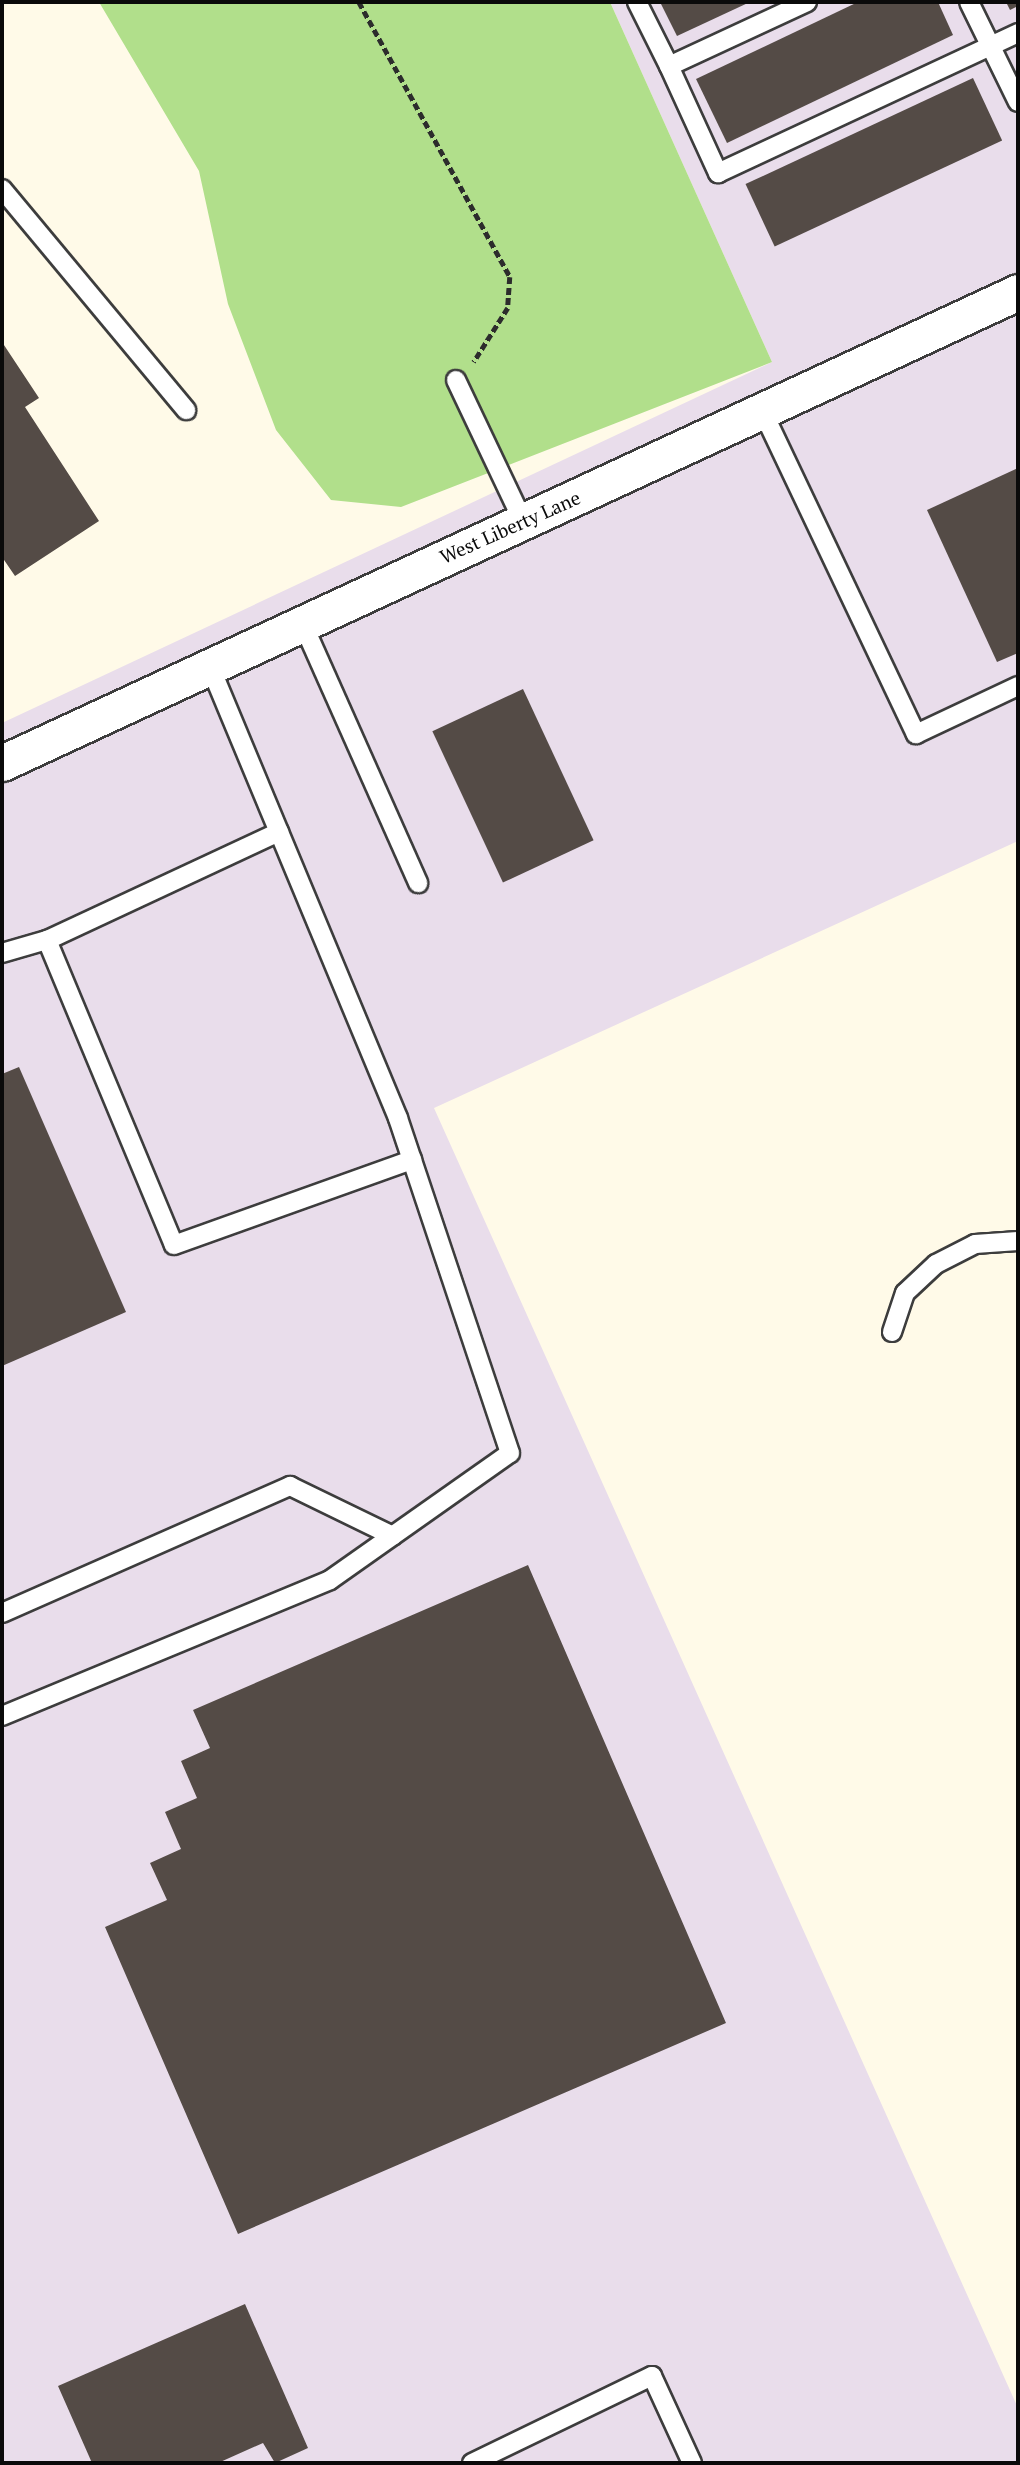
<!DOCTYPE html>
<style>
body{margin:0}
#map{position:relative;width:1020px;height:2465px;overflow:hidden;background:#fffae8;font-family:"PT Serif",serif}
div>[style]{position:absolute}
.industrial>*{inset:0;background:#e9ddeb}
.forest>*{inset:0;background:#b1df8b}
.building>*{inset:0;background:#544b46;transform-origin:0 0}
.path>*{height:4.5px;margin-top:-2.25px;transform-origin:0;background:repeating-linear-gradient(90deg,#2c2c2c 0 7px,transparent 0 10.5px)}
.roads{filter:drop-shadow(2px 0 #3d3d3d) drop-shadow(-2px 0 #3d3d3d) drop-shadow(0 2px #3d3d3d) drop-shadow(0 -2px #3d3d3d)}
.lane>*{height:18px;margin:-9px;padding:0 9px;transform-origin:9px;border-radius:9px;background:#fff}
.street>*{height:35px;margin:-17.5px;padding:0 17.5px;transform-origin:17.5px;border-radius:17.5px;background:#fff}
span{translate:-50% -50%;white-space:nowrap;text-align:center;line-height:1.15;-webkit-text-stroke:7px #fff;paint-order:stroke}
.street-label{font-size:19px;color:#0a0a0a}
.frame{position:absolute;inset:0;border:4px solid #0a0a0a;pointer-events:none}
</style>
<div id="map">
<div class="industrial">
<div style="clip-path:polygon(610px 2px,1018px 2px,1018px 841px,434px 1108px,1018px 2408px,1018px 2463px,2px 2463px,2px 723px,772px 362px)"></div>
</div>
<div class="forest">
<div style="clip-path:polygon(99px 2px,610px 2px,772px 362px,401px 507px,331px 500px,276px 430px,228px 304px,199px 171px)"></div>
</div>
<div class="building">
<div style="clip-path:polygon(660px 2px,750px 2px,677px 36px)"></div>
<div style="clip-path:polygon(858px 2px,938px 2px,953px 35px,727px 143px,696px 79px)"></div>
<div style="clip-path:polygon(1006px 2px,1018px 2px,1018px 6px,1010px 10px)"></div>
<div style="left:973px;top:78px;width:69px;height:251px;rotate:65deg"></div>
<div style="clip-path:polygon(2px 342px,39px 398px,25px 407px,99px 521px,15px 576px,2px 557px)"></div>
<div style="clip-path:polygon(1018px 468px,1018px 653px,997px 662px,927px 510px)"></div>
<div style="left:523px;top:689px;width:167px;height:100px;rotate:65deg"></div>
<div style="clip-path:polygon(19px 1067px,126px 1312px,2px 1366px,2px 1074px)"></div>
<div style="clip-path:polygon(528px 1565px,726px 2023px,238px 2234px,105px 1927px,167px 1900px,150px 1863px,181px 1849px,165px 1812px,197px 1798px,181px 1761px,210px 1748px,193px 1710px)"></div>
<div style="clip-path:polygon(245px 2304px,308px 2448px,275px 2463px,263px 2443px,218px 2463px,92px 2463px,58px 2386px)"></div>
</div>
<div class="path">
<div style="left:359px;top:2px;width:314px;rotate:61.2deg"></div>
<div style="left:510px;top:277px;width:31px;rotate:94deg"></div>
<div style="left:508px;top:308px;width:64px;rotate:122.2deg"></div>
</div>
<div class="roads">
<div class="lane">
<div style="left:637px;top:2px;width:72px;rotate:63.4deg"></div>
<div style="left:807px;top:2px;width:152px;rotate:155.1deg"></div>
<div style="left:669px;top:66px;width:118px;rotate:65.4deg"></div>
<div style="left:718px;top:173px;width:331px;rotate:-25deg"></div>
<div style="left:969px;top:2px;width:111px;rotate:63.9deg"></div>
<div style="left:2px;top:189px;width:288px;rotate:50.2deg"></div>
<div style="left:456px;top:380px;width:156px;rotate:64.6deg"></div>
<div style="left:762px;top:410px;width:359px;rotate:64.6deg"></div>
<div style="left:916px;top:734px;width:113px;rotate:-25.2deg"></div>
<div style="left:302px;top:622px;width:286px;rotate:66deg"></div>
<div style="left:279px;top:832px;width:256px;rotate:155deg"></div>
<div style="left:47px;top:940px;width:330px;rotate:67.4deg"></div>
<div style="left:174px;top:1245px;width:253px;rotate:-19.7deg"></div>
<div style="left:2px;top:953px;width:47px;rotate:-16.1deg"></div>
<div style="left:892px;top:1332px;width:41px;rotate:-71.6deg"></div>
<div style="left:905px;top:1293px;width:42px;rotate:-43.1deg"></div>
<div style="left:936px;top:1264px;width:44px;rotate:-27.1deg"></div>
<div style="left:975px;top:1244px;width:43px;rotate:-4deg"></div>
<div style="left:2px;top:1613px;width:315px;rotate:-23.8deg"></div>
<div style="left:290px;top:1486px;width:114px;rotate:25.9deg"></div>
<div style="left:2px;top:1716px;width:355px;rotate:-22.5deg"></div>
<div style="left:330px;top:1580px;width:220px;rotate:-35.2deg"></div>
<div style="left:510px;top:1453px;width:353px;rotate:-108.5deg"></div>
<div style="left:398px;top:1118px;width:490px;rotate:-112.6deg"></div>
<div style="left:472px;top:2463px;width:200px;rotate:-25.8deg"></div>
<div style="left:652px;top:2376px;width:96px;rotate:65.3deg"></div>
</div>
<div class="street">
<div style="left:2px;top:763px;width:1120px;rotate:-24.87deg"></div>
</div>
</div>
<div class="street-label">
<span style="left:510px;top:527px;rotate:-24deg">West Liberty Lane</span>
</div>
<div class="frame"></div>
</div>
